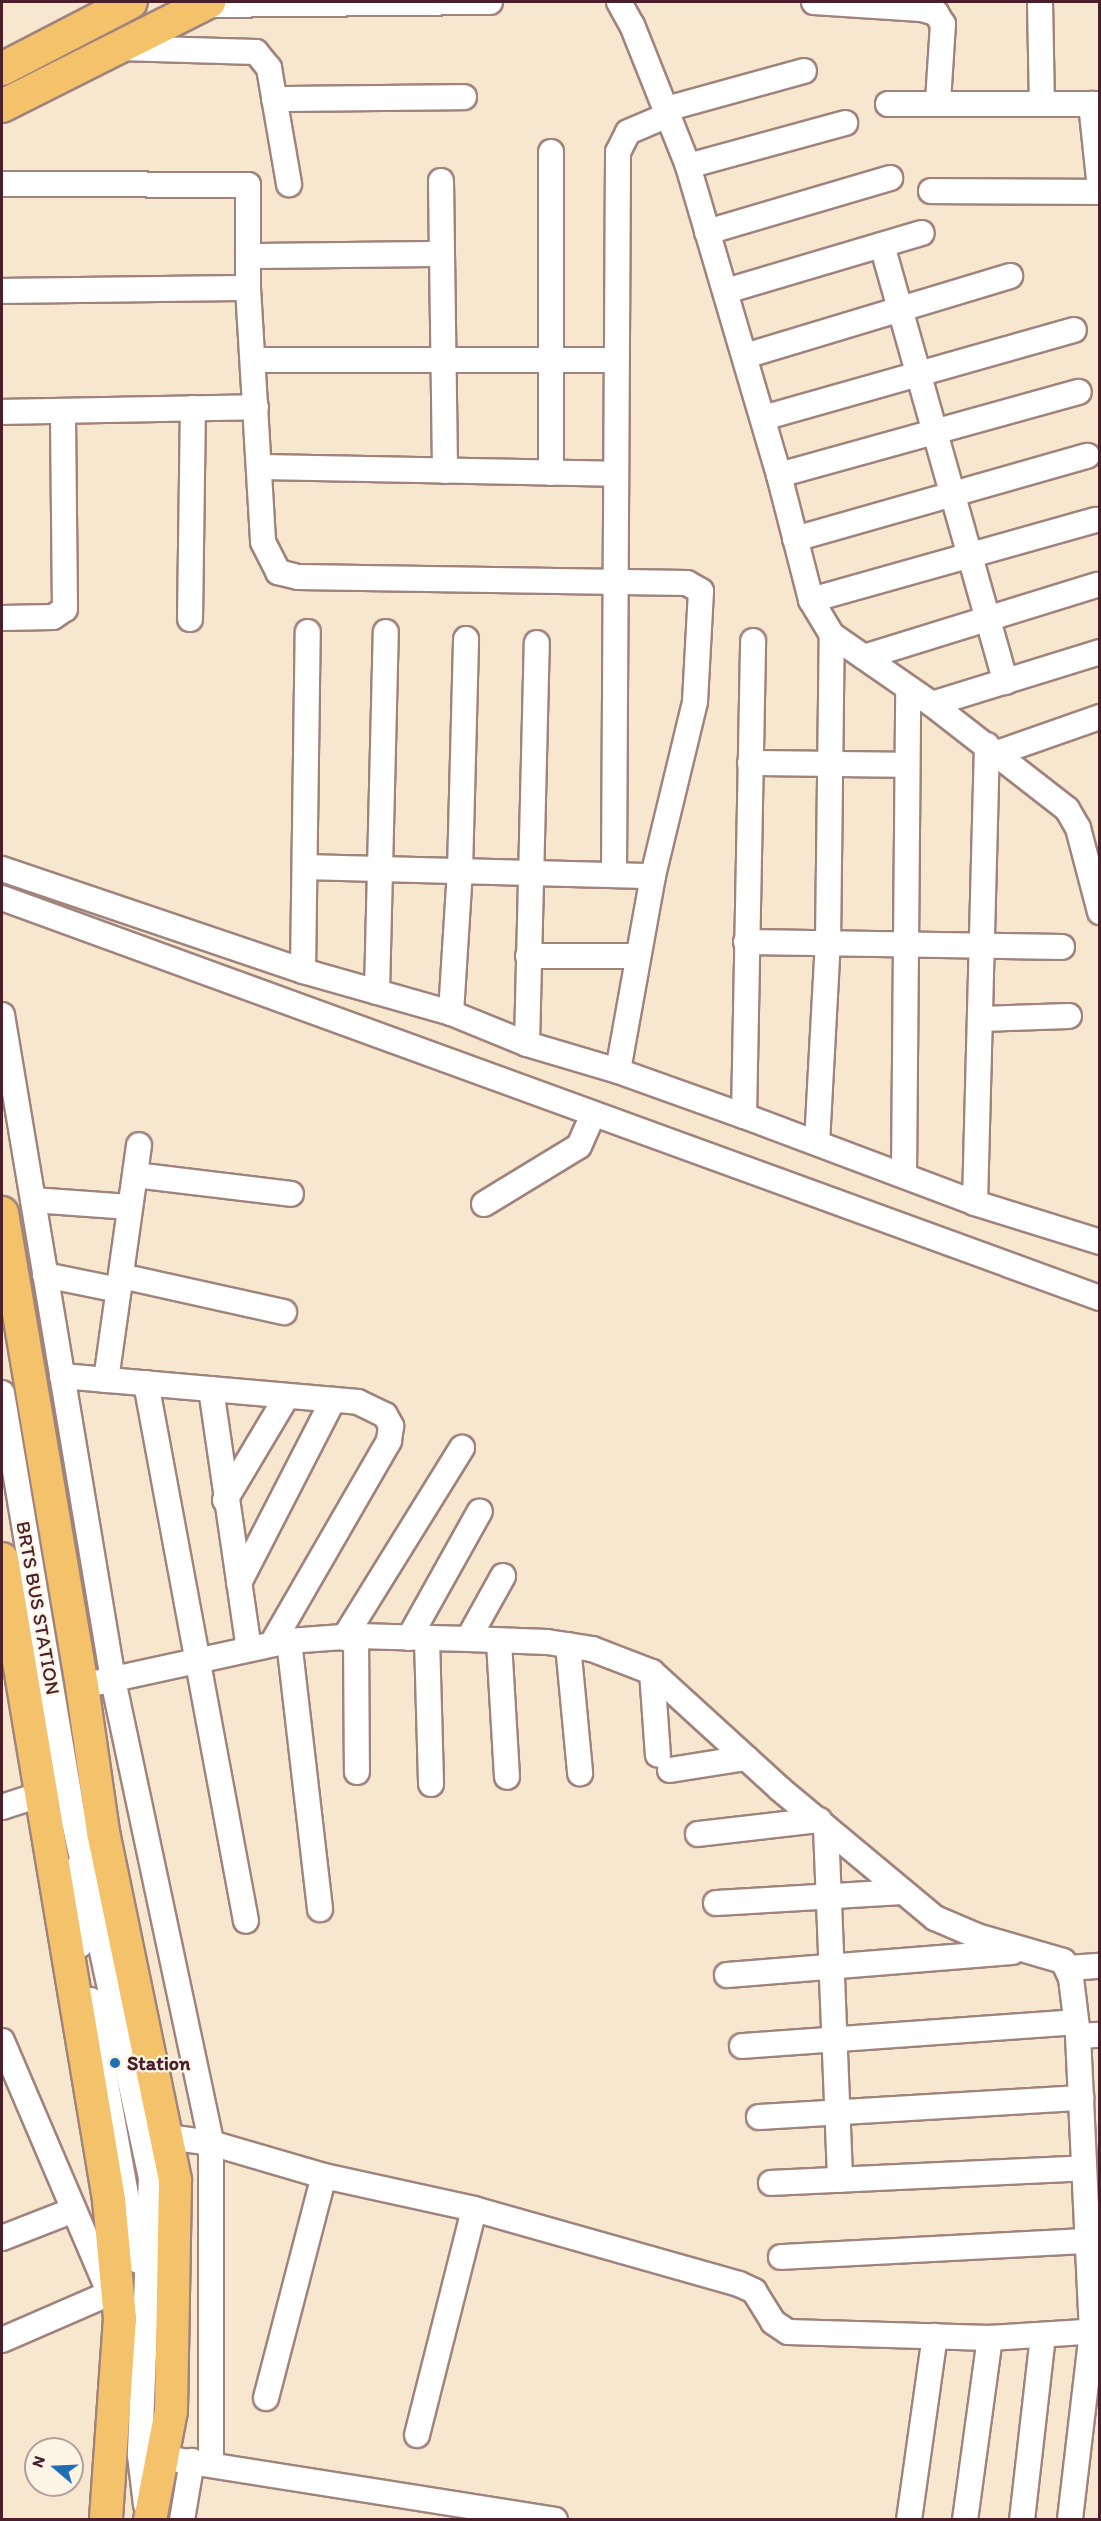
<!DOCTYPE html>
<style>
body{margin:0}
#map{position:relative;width:1101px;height:2521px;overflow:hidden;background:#f7e7cf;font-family:Itim,sans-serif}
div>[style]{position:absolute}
.roads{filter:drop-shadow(2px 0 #a0837d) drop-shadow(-2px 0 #a0837d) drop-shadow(0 2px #a0837d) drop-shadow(0 -2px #a0837d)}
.minor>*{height:24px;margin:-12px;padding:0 12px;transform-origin:12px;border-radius:12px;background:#fff}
.major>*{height:32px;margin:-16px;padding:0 16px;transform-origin:16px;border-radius:16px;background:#f3c26a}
.dots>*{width:16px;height:16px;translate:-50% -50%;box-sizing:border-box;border:3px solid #fcf5e5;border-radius:50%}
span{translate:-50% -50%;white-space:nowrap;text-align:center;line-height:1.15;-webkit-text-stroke:4.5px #fcf5e5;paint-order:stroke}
.street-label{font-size:20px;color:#4a1f2b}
.poi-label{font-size:20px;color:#4a1f2b;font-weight:700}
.left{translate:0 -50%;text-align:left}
.frame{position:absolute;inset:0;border:3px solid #4a1f2b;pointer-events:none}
.north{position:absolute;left:24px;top:2437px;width:60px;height:60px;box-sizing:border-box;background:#fcf5e5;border:2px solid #b59f9b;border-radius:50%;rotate:289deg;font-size:16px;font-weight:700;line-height:24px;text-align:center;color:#4a1f2b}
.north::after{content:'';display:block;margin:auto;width:21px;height:27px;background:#1f6fb2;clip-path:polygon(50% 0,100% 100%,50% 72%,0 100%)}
</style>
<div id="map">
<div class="roads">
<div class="minor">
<div style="left:619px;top:2px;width:26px;rotate:61deg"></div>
<div style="left:632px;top:25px;width:152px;rotate:68.3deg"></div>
<div style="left:688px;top:166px;width:322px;rotate:73.6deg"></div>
<div style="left:779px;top:475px;width:129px;rotate:75.6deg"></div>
<div style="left:811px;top:600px;width:41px;rotate:59deg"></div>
<div style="left:832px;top:635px;width:121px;rotate:34.6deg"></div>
<div style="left:932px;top:704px;width:171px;rotate:37.9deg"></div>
<div style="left:1067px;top:809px;width:22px;rotate:60deg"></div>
<div style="left:1078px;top:828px;width:87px;rotate:75.3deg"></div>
<div style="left:814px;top:2px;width:107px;rotate:3.7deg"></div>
<div style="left:921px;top:9px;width:16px;rotate:15deg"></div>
<div style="left:936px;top:13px;width:13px;rotate:58deg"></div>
<div style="left:943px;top:24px;width:78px;rotate:93.7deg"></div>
<div style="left:1040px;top:2px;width:101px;rotate:88.9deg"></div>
<div style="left:203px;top:5px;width:287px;rotate:-0.6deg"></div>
<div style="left:120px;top:48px;width:136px;rotate:1.7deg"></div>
<div style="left:256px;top:52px;width:21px;rotate:51deg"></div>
<div style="left:269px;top:68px;width:118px;rotate:80.2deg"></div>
<div style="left:274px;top:99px;width:190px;rotate:-0.6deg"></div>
<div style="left:888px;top:104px;width:212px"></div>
<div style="left:1091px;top:104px;width:84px;rotate:83.9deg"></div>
<div style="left:666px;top:109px;width:143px;rotate:-15.4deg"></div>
<div style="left:688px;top:166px;width:163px;rotate:-15.3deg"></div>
<div style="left:441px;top:181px;width:290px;rotate:89.2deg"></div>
<div style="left:2px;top:184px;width:246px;rotate:0.2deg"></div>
<div style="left:248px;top:185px;width:103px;rotate:90deg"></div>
<div style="left:248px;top:288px;width:254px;rotate:86.6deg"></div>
<div style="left:263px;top:542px;width:34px;rotate:63deg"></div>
<div style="left:278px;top:572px;width:21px;rotate:14deg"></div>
<div style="left:298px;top:577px;width:389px;rotate:0.9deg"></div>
<div style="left:687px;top:583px;width:16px;rotate:30deg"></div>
<div style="left:701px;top:591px;width:111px;rotate:93.1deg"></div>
<div style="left:695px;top:702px;width:179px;rotate:103.6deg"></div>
<div style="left:653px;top:876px;width:198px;rotate:100.2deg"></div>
<div style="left:931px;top:191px;width:169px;rotate:0.3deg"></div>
<div style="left:707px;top:232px;width:191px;rotate:-16.4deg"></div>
<div style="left:882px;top:245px;width:454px;rotate:74.2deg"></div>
<div style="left:248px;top:256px;width:194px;rotate:-0.6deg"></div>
<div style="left:2px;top:291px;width:246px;rotate:-0.7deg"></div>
<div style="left:726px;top:291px;width:204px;rotate:-16.5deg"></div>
<div style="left:745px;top:356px;width:277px;rotate:-16.8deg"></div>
<div style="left:254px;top:360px;width:361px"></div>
<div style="left:2px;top:412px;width:254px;rotate:-1.1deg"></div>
<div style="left:763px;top:418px;width:323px;rotate:-15.8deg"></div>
<div style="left:261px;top:467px;width:354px;rotate:1.1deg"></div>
<div style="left:551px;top:473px;width:321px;rotate:-90deg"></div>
<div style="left:779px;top:475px;width:311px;rotate:-15.5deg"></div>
<div style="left:795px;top:539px;width:304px;rotate:-15.9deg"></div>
<div style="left:811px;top:600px;width:296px;rotate:-15.7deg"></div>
<div style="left:2px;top:618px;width:51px;rotate:-1.1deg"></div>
<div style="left:53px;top:617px;width:14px;rotate:-34deg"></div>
<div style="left:65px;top:609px;width:198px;rotate:-90.6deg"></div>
<div style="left:190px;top:619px;width:211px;rotate:-89.2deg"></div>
<div style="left:864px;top:657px;width:244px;rotate:-17.2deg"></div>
<div style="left:932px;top:704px;width:176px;rotate:-17.2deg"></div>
<div style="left:997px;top:753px;width:109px;rotate:-19.3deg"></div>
<div style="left:750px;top:763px;width:157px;rotate:0.7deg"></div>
<div style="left:306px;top:867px;width:347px;rotate:1.5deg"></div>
<div style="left:2px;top:869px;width:318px;rotate:18.7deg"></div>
<div style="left:303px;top:971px;width:154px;rotate:15.8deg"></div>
<div style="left:451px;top:1013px;width:82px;rotate:22.2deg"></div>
<div style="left:527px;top:1044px;width:95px;rotate:16.5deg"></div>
<div style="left:618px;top:1071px;width:134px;rotate:19.7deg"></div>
<div style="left:744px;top:1116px;width:247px;rotate:20.6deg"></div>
<div style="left:975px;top:1203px;width:131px;rotate:17.3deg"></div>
<div style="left:614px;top:875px;width:723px;rotate:-89.68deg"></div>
<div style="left:618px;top:152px;width:22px;rotate:-63deg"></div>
<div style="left:628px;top:132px;width:43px;rotate:-23deg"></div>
<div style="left:2px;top:898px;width:1169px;rotate:20.02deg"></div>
<div style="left:746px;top:942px;width:316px;rotate:0.9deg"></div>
<div style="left:528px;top:956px;width:110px"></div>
<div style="left:303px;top:971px;width:339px;rotate:-89.2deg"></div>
<div style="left:377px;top:992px;width:360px;rotate:-88.6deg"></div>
<div style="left:451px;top:1013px;width:142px;rotate:-86.4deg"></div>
<div style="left:460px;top:871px;width:232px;rotate:-88.5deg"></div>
<div style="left:2px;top:1015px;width:674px;rotate:80.52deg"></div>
<div style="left:113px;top:1680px;width:473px;rotate:78deg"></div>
<div style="left:211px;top:2143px;width:321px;rotate:90deg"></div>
<div style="left:981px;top:1019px;width:88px;rotate:-2deg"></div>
<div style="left:527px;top:1044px;width:401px;rotate:-88.6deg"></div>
<div style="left:744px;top:1116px;width:475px;rotate:-88.9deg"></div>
<div style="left:817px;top:1143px;width:200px;rotate:-86.9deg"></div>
<div style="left:828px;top:943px;width:308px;rotate:-89.3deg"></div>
<div style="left:135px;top:1175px;width:157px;rotate:6.9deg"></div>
<div style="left:904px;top:1175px;width:486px;rotate:-89.5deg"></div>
<div style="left:33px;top:1200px;width:97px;rotate:4.1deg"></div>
<div style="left:975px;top:1203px;width:458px;rotate:-88.5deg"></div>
<div style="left:484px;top:1204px;width:111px;rotate:-31.4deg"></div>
<div style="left:579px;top:1146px;width:34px;rotate:-66deg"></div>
<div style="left:45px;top:1275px;width:75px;rotate:11.6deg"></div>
<div style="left:121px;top:1276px;width:167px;rotate:12.5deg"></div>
<div style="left:62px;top:1376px;width:297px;rotate:5deg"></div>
<div style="left:358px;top:1402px;width:30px;rotate:26deg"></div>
<div style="left:385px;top:1415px;width:13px;rotate:61deg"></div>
<div style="left:391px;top:1426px;width:15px;rotate:98deg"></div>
<div style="left:389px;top:1441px;width:234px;rotate:120deg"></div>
<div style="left:106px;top:1380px;width:237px;rotate:-82deg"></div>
<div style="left:146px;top:1383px;width:547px;rotate:79.47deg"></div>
<div style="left:211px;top:1389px;width:263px;rotate:81.7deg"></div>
<div style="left:2px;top:1393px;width:435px;rotate:80.5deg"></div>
<div style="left:74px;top:1822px;width:363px;rotate:77.8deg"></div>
<div style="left:151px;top:2177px;width:278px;rotate:92.3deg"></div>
<div style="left:140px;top:2455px;width:50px;rotate:83.2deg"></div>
<div style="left:225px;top:1500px;width:121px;rotate:-59.2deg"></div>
<div style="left:239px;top:1583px;width:206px;rotate:-62.8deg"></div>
<div style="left:356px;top:1636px;width:136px;rotate:89.6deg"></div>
<div style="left:344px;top:1638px;width:224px;rotate:-58.2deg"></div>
<div style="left:409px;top:1638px;width:145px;rotate:-60.8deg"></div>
<div style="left:427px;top:1639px;width:145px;rotate:88.4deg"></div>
<div style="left:468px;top:1639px;width:72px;rotate:-60.9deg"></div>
<div style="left:289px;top:1641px;width:270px;rotate:83.4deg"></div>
<div style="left:499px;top:1642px;width:135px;rotate:86.6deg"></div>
<div style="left:568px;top:1645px;width:129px;rotate:84.6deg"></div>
<div style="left:652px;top:1672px;width:83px;rotate:85.9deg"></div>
<div style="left:82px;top:1686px;width:212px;rotate:-12.3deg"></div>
<div style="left:289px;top:1641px;width:67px;rotate:-4.3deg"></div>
<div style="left:356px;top:1636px;width:112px;rotate:1.5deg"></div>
<div style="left:468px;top:1639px;width:79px;rotate:2.2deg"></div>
<div style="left:547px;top:1642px;width:46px;rotate:8.8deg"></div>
<div style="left:592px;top:1649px;width:64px;rotate:21deg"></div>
<div style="left:652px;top:1672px;width:173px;rotate:42.4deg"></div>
<div style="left:780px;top:1789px;width:202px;rotate:39.8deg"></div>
<div style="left:935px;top:1918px;width:46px;rotate:23.2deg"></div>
<div style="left:977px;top:1936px;width:90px;rotate:16.2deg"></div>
<div style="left:1063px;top:1961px;width:19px;rotate:65deg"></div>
<div style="left:1071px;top:1978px;width:58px;rotate:83.1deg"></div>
<div style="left:1078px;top:2036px;width:296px;rotate:87.3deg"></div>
<div style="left:1092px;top:2332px;width:189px;rotate:96.7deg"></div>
<div style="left:670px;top:1770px;width:77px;rotate:-9deg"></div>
<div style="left:2px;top:1807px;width:42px;rotate:-18deg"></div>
<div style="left:826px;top:1828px;width:352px;rotate:87.7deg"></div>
<div style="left:698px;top:1834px;width:122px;rotate:-6.6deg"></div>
<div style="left:76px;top:1869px;width:76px;rotate:87deg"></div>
<div style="left:716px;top:1903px;width:187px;rotate:-3.4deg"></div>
<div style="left:1068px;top:1968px;width:32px;rotate:-4deg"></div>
<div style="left:727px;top:1975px;width:286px;rotate:-4.6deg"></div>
<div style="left:91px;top:2000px;width:265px;rotate:79.8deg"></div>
<div style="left:1078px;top:2036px;width:22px;rotate:-3deg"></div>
<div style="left:2px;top:2041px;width:280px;rotate:66.9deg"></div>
<div style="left:742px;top:2046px;width:335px;rotate:-4.1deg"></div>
<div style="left:759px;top:2117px;width:323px;rotate:-3.4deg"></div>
<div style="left:168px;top:2137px;width:43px;rotate:7.9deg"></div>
<div style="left:211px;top:2143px;width:118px;rotate:16.3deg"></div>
<div style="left:324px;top:2176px;width:154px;rotate:12.4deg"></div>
<div style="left:474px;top:2209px;width:275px;rotate:15.8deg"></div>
<div style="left:739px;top:2284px;width:17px;rotate:25deg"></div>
<div style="left:754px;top:2291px;width:36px;rotate:58deg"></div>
<div style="left:773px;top:2322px;width:18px;rotate:34deg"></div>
<div style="left:788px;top:2332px;width:202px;rotate:1.7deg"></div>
<div style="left:990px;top:2338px;width:110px;rotate:-3.6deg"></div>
<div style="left:771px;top:2183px;width:313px;rotate:-2.7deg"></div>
<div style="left:2px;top:2238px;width:77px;rotate:-21.3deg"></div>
<div style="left:781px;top:2257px;width:306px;rotate:-3deg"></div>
<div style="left:2px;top:2340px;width:118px;rotate:-23.5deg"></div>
<div style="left:266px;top:2398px;width:229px;rotate:-75.4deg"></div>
<div style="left:417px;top:2435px;width:233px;rotate:-75.8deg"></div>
<div style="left:146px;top:2455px;width:414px;rotate:9deg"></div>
<div style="left:182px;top:2520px;width:60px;rotate:-80.4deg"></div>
<div style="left:909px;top:2520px;width:186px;rotate:-82deg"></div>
<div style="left:965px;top:2520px;width:184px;rotate:-82.2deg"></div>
<div style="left:1022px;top:2520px;width:185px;rotate:-83.5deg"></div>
</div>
<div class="major">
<div style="left:2px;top:69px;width:145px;rotate:-27.4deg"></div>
<div style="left:2px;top:106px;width:232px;rotate:-26.7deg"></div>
<div style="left:2px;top:1213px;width:480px;rotate:80.4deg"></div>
<div style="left:82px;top:1686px;width:148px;rotate:81.8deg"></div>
<div style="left:103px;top:1832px;width:356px;rotate:78.3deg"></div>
<div style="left:175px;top:2181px;width:230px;rotate:91deg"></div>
<div style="left:171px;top:2411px;width:111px;rotate:100.9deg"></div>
<div style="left:2px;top:1559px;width:650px;rotate:80.52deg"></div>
<div style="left:109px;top:2200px;width:119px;rotate:84.7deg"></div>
<div style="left:120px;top:2318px;width:202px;rotate:94deg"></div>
</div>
</div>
<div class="dots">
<div style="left:115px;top:2063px;background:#1f6fb2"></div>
</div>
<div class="street-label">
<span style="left:38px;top:1608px;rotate:80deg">BRTS BUS STATION</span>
</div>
<div class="poi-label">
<span class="left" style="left:127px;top:2063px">Station</span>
</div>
<div class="frame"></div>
<div class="north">N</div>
</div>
